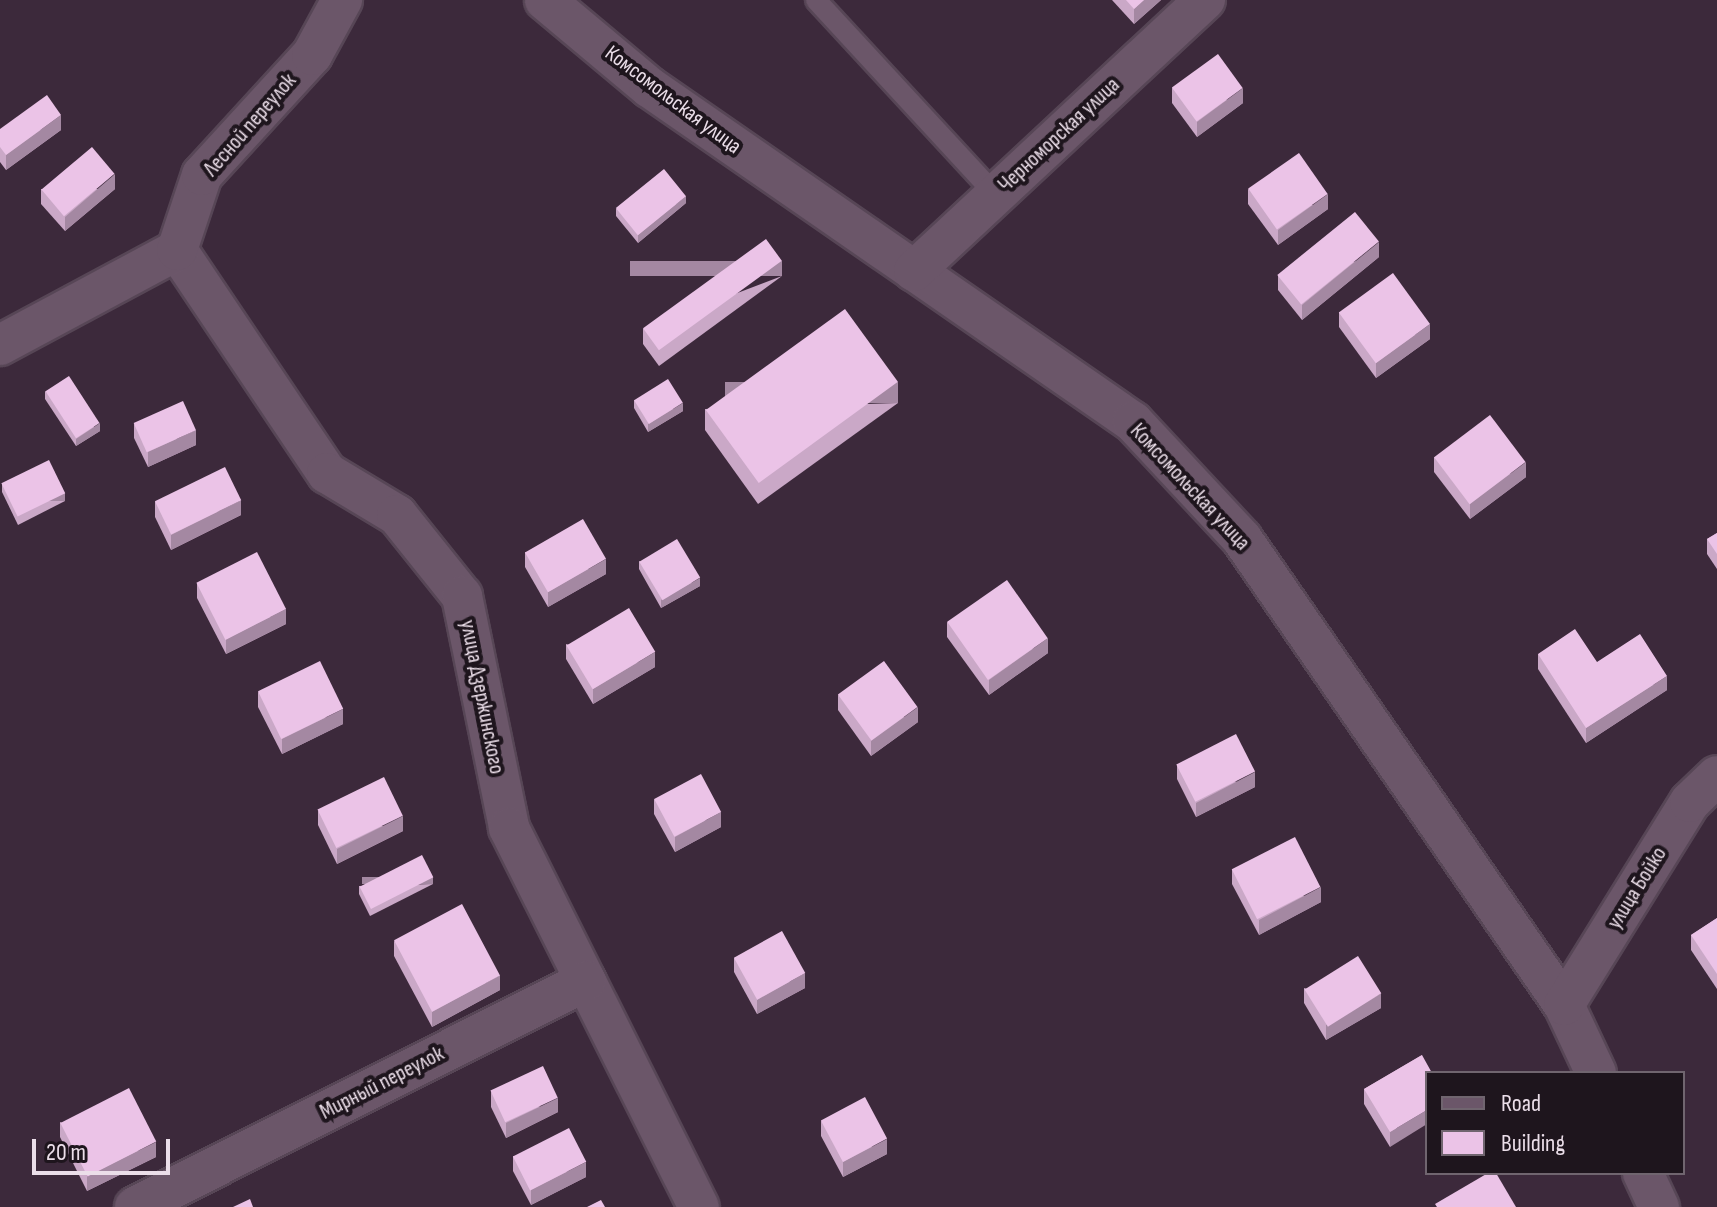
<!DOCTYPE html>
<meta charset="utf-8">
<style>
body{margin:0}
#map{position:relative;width:1717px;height:1207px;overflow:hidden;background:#3c293b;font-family:"Sofia Sans Condensed",sans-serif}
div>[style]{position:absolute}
.roads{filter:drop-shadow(2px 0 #574656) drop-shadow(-2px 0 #574656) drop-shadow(0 2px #574656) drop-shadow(0 -2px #574656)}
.lane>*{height:20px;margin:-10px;padding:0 10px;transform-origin:10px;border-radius:10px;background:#6b5669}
.street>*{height:40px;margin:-20px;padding:0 20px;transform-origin:20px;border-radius:20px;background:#6b5669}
.wall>*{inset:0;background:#caa8c7}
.shaded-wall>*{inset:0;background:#a488a2;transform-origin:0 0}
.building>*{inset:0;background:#ebc3e7;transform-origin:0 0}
span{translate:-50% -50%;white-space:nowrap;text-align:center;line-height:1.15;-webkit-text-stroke:8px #1e151d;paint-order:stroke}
.street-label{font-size:22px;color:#ebdee9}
.legend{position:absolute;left:1425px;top:1071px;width:260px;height:104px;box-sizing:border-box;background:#1e151d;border:2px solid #70656f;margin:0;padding:10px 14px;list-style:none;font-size:24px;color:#ebdee9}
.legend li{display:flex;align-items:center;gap:16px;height:40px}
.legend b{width:40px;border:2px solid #70656f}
.scale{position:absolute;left:32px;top:1139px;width:138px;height:36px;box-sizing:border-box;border:4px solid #ebdee9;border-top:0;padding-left:10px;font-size:24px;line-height:28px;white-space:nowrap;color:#ebdee9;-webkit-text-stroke:6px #1e151d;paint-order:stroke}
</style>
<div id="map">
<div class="roads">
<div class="lane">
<div style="left:816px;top:0;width:265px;rotate:47.3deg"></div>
</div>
<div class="street">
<div style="left:545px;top:0;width:136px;rotate:39.9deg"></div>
<div style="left:649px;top:87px;width:589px;rotate:34.69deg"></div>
<div style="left:1133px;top:422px;width:160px;rotate:47deg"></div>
<div style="left:1242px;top:539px;width:566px;rotate:55.36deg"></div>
<div style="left:1564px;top:1005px;width:75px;rotate:64.8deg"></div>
<div style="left:177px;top:250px;width:269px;rotate:56.1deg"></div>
<div style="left:327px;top:473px;width:82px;rotate:31deg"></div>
<div style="left:397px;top:515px;width:104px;rotate:51.3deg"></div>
<div style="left:462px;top:596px;width:237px;rotate:78.5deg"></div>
<div style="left:509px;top:828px;width:424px;rotate:63.4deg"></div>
<div style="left:914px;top:271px;width:398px;rotate:-43deg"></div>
<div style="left:0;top:345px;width:201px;rotate:-28.2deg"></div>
<div style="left:177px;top:250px;width:79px;rotate:-71.6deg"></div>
<div style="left:202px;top:175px;width:163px;rotate:-47.5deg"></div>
<div style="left:312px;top:55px;width:63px;rotate:-61.4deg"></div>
<div style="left:1564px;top:1005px;width:239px;rotate:-58.2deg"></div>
<div style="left:1690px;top:802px;width:37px;rotate:-44deg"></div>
<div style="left:1643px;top:1173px;width:38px;rotate:65deg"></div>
<div style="left:135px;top:1207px;width:504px;rotate:-26.62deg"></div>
</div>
</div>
<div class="wall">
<div style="clip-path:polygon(1112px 0,1161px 0,1134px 24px)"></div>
<div style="clip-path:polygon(1172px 88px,1243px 103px,1197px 137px,1172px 103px)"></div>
<div style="clip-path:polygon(0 129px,61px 130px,6px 170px,0 162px)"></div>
<div style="clip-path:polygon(41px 189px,115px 189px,65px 231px,41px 204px)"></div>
<div style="clip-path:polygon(1248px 189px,1328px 209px,1278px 245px,1248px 204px)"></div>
<div style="clip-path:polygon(686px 203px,638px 243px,616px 216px,616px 209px)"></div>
<div style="clip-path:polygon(1379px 257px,1302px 320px,1278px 290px,1278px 276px)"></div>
<div style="clip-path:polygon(782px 276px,659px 366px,643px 344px,643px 329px)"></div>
<div style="clip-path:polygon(1339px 312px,1430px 339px,1376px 378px,1339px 327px)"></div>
<div style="clip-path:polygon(45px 391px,100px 431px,76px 446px,45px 399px)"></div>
<div style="clip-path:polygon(634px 400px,683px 411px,648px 432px,634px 408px)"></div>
<div style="clip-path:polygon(898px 403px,758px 504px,705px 430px,705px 409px)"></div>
<div style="clip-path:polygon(134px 424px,196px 445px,148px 467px,134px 438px)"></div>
<div style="clip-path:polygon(1434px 457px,1526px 477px,1470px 519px,1434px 472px)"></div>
<div style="clip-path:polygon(2px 484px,65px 501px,18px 525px,2px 492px)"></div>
<div style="clip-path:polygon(155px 502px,241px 515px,171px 550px,155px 517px)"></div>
<div style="clip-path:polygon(1717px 533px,1717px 569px,1707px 554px,1707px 539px)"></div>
<div style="clip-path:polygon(525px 552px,606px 574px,548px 607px,525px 567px)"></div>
<div style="clip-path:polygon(639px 561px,700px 586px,661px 608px,639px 569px)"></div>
<div style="clip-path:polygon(197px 583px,286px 624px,226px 654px,197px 598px)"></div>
<div style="clip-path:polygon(947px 622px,1048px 653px,989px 695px,947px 637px)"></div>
<div style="clip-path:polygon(566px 644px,655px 667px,593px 704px,566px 659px)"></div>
<div style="clip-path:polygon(1538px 654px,1597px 662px,1667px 690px,1586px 743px,1538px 669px)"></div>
<div style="clip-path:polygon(258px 692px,343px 724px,282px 754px,258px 707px)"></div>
<div style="clip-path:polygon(838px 695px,918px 722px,871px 756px,838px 710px)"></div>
<div style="clip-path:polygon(1177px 765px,1255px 787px,1196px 817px,1177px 779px)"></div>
<div style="clip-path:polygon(654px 799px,721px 827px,675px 852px,654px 814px)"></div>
<div style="clip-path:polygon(318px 811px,403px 831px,337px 864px,318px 825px)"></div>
<div style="clip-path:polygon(1232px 869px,1321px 902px,1259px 935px,1232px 884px)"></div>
<div style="clip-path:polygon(433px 884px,370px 916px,359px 894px,359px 886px)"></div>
<div style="clip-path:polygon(1717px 918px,1717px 989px,1691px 950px,1691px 935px)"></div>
<div style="clip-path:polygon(394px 941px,500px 990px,432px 1027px,394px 956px)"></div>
<div style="clip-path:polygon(734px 958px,805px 988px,757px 1014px,734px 972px)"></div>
<div style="clip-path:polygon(1304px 988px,1381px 1008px,1326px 1040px,1304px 1003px)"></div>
<div style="clip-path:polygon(1422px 1055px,1390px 1147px,1364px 1104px,1364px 1089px)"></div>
<div style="clip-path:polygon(491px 1092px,558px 1112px,506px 1138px,491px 1107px)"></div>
<div style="clip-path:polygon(821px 1121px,887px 1154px,843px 1177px,821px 1136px)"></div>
<div style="clip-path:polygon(60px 1122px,156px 1157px,87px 1191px,60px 1137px)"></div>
<div style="clip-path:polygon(513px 1156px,586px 1177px,531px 1205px,513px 1171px)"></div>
</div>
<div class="shaded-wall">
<div style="clip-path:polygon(1144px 0,1161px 0,1134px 24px,1134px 9px)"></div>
<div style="clip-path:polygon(1243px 88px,1243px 103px,1197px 137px,1197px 122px)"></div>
<div style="clip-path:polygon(61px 115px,61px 130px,6px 170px,6px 155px)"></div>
<div style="clip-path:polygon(115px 174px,115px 189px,65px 231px,65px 217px)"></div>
<div style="clip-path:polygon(1328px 194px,1328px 209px,1278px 245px,1278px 230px)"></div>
<div style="clip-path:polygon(686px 196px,686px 203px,638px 243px,638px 235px)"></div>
<div style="clip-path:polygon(1379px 242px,1379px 257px,1302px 320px,1302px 305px)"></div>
<div style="left:782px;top:261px;width:15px;height:152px;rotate:90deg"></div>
<div style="clip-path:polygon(1430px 324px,1430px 339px,1376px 378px,1376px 363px)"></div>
<div style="left:898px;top:382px;width:21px;height:173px;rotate:90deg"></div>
<div style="clip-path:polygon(683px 403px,683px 411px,648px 432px,648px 424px)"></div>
<div style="clip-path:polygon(100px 423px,100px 431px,76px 446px,76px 439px)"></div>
<div style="clip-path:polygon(196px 430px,196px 445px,148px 467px,148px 452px)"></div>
<div style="clip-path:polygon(1526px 462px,1526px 477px,1470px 519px,1470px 504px)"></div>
<div style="left:65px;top:493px;width:8px;height:53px;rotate:90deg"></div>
<div style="clip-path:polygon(241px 500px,241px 515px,171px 550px,171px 535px)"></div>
<div style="clip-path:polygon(606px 559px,606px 574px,548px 607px,548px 592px)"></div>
<div style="clip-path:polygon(700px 578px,700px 586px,661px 608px,661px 600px)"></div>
<div style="clip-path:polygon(286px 609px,286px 624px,226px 654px,226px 639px)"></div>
<div style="clip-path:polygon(1048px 638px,1048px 653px,989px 695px,989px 680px)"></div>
<div style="clip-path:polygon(655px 652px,655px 667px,593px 704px,593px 689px)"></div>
<div style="clip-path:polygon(1667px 676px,1667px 690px,1586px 743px,1586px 728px)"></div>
<div style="clip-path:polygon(918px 707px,918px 722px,871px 756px,871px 741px)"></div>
<div style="clip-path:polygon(343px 709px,343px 724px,282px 754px,282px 739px)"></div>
<div style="clip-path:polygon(1255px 772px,1255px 787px,1196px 817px,1196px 803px)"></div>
<div style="clip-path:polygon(721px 812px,721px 827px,675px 852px,675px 837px)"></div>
<div style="clip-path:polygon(403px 816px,403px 831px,337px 864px,337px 849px)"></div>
<div style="left:433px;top:877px;width:7px;height:71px;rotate:90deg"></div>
<div style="clip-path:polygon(1321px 887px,1321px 902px,1259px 935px,1259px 920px)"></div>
<div style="clip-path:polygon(805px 973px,805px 988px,757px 1014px,757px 1000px)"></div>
<div style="clip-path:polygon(500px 975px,500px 990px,432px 1027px,432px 1012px)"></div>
<div style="clip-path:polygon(1381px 993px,1381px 1008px,1326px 1040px,1326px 1025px)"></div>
<div style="clip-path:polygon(558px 1098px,558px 1112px,506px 1138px,506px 1123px)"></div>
<div style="clip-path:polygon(1427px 1110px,1427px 1124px,1390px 1147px,1390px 1132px)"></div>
<div style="clip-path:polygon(887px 1139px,887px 1154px,843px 1177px,843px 1162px)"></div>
<div style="clip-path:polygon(156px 1142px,156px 1157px,87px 1191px,87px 1176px)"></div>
<div style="clip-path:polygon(586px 1162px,586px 1177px,531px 1205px,531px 1190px)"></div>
</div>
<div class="building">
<div style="clip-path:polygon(1126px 0,1144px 0,1134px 9px)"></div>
<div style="left:1218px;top:54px;width:42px;height:57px;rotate:54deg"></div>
<div style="clip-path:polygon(47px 95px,61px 115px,6px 155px,0 147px,0 129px)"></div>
<div style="left:92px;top:147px;width:35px;height:66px;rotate:50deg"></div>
<div style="left:1299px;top:153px;width:50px;height:62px;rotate:55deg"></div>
<div style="left:664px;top:169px;width:35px;height:62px;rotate:51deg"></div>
<div style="left:1355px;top:212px;width:38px;height:100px;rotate:51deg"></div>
<div style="left:766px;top:239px;width:27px;height:152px;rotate:54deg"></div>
<div style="left:1393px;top:273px;width:63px;height:67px;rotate:54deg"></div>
<div style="left:845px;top:309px;width:90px;height:172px;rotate:54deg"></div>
<div style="left:69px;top:376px;width:56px;height:28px;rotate:57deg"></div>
<div style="left:668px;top:379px;width:28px;height:40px;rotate:58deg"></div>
<div style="left:183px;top:401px;width:32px;height:54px;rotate:66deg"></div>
<div style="left:1490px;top:415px;width:59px;height:70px;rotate:53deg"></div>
<div style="left:49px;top:460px;width:37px;height:53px;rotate:64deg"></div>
<div style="left:225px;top:467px;width:37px;height:78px;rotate:64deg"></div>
<div style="left:583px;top:519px;width:46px;height:67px;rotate:60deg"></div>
<div style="clip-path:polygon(1717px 533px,1717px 554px,1707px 539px)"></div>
<div style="left:677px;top:539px;width:45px;height:44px;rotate:59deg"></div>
<div style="left:257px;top:552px;width:64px;height:68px;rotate:63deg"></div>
<div style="left:1007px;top:580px;width:71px;height:73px;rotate:55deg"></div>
<div style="left:629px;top:608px;width:51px;height:73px;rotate:59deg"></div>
<div style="clip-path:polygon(1575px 629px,1597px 662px,1640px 634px,1667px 676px,1586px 728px,1538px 654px)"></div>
<div style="left:320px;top:661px;width:53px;height:69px;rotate:64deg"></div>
<div style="left:884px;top:661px;width:57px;height:57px;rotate:54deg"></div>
<div style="left:1236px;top:734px;width:42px;height:67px;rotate:63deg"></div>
<div style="left:701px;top:774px;width:43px;height:53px;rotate:62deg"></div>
<div style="left:384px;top:777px;width:43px;height:74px;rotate:64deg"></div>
<div style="left:1295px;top:837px;width:56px;height:71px;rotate:63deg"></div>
<div style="left:422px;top:855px;width:25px;height:70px;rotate:63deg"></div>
<div style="left:462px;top:904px;width:81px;height:77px;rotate:62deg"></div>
<div style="clip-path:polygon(1717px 918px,1717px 974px,1691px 935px)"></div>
<div style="left:782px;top:931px;width:48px;height:55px;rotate:61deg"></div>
<div style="left:1358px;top:956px;width:44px;height:63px;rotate:58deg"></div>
<div style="clip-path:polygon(1422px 1055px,1432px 1073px,1427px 1073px,1427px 1110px,1390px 1132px,1364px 1089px)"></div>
<div style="left:543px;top:1066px;width:35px;height:58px;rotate:65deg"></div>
<div style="left:129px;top:1088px;width:60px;height:77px;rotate:63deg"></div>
<div style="left:865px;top:1097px;width:47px;height:50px;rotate:62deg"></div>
<div style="left:569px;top:1128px;width:38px;height:63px;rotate:63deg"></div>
<div style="clip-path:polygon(1488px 1173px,1496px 1173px,1516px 1207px,1437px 1207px,1435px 1204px)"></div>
<div style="clip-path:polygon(250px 1199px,253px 1207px,233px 1207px)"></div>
<div style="clip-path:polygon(601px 1200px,605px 1207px,587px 1207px)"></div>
</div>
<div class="street-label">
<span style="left:673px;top:100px;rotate:37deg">Комсомольская улица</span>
<span style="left:250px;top:125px;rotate:-49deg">Лесной переулок</span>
<span style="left:1059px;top:135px;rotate:-43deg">Черноморская улица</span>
<span style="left:1190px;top:487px;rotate:47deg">Комсомольская улица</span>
<span style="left:482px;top:697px;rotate:79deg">улица Дзержинского</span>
<span style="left:1637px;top:888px;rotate:-58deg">улица Бойко</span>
<span style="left:382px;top:1083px;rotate:-27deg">Мирный переулок</span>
</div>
<ul class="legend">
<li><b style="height:10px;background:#6b5669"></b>Road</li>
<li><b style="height:22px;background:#ebc3e7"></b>Building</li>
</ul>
<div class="scale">20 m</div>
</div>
